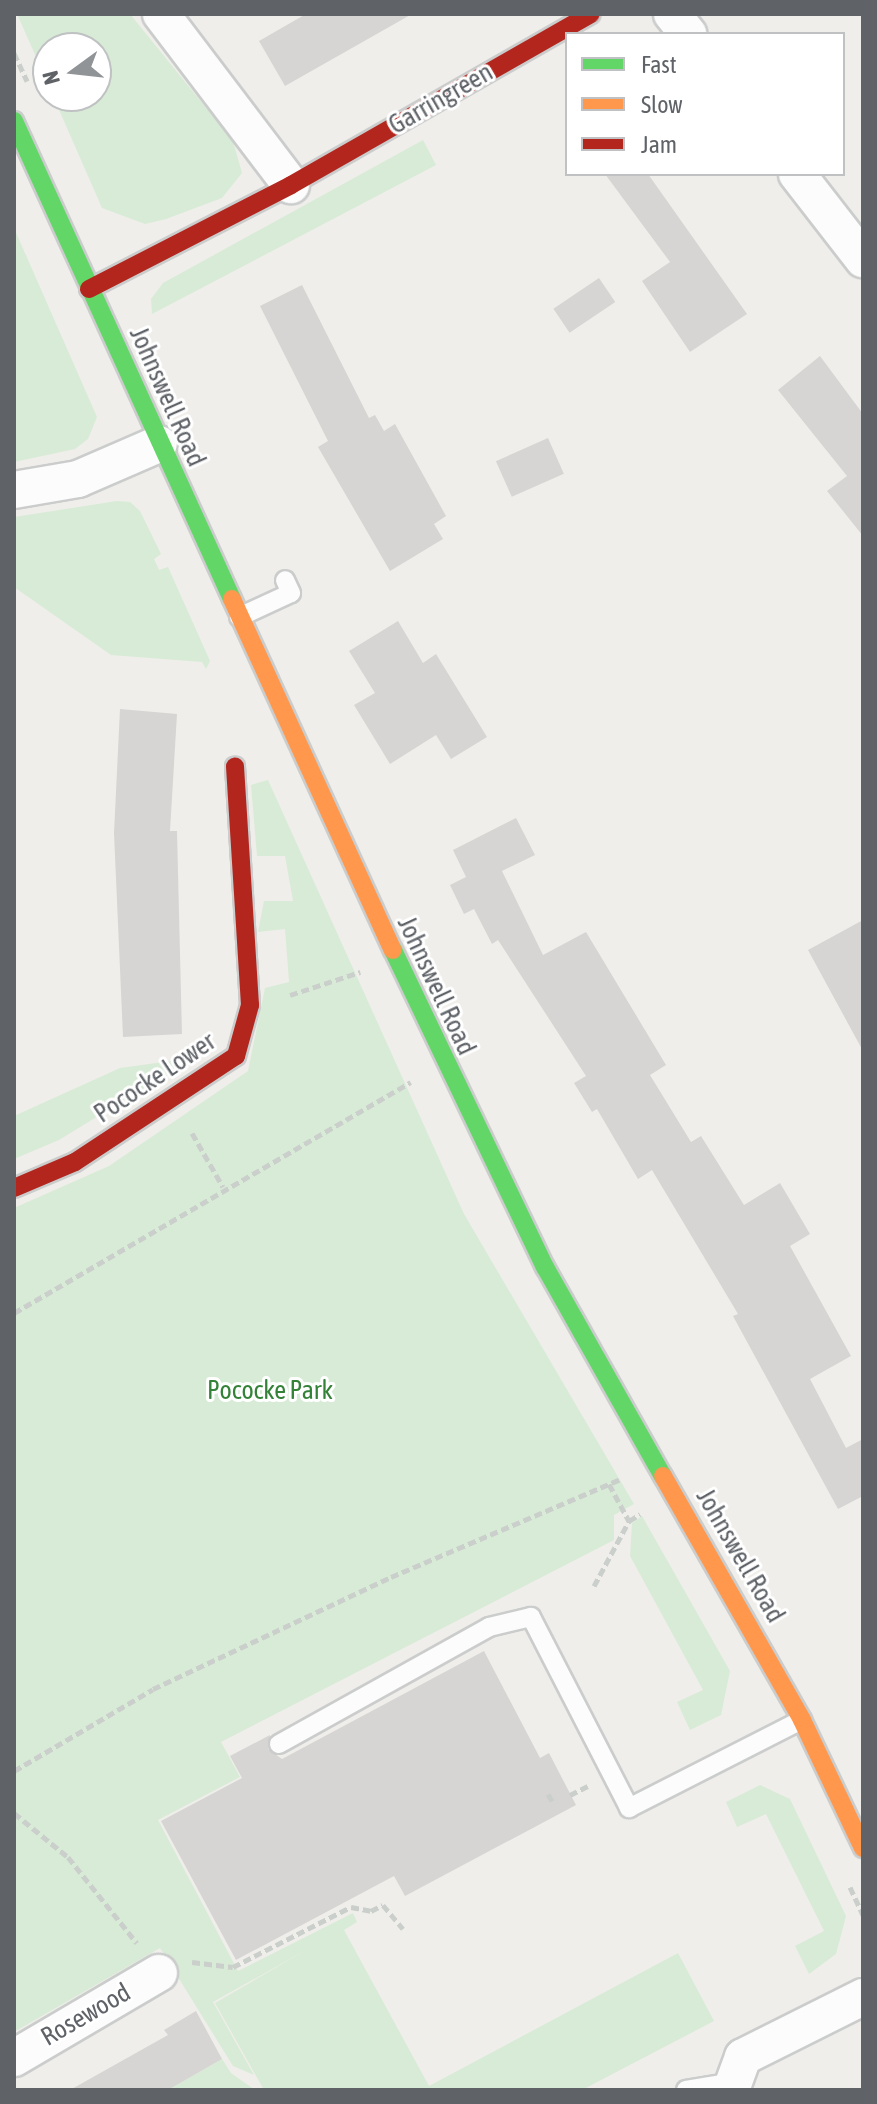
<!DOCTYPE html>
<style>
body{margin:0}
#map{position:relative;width:877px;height:2104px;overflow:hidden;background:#efeeea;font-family:"Asap Condensed",sans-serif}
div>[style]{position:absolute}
.green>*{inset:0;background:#d8ebd6}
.building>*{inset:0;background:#d6d5d3;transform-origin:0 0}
.path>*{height:5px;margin-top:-2.5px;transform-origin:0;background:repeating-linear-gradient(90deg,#cacfcc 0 8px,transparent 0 12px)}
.roads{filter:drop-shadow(2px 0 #cbcccc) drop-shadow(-2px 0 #cbcccc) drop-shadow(0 2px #cbcccc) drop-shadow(0 -2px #cbcccc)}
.lane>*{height:18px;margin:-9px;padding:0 9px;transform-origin:9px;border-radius:9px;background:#fdfcfc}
.street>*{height:36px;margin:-18px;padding:0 18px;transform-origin:18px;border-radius:18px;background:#fdfcfc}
.fast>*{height:18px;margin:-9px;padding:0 9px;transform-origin:9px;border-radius:9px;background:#63d668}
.slow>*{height:18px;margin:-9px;padding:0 9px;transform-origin:9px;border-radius:9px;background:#ff974d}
.jam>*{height:18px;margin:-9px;padding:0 9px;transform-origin:9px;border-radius:9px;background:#b3261e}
span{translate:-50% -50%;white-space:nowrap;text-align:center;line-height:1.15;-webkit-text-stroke:6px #fff;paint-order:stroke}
.street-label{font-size:26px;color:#5f6368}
.park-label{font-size:26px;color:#348238}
.frame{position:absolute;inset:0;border:16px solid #5f6368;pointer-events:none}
.legend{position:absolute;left:565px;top:32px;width:280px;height:144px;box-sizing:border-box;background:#fff;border:2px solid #bfc1c3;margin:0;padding:10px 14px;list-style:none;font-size:24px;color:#5f6368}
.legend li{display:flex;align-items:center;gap:16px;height:40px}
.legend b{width:40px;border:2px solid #bfc1c3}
.north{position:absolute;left:32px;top:32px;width:80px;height:80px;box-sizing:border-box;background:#fff;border:2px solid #bfc1c3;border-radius:50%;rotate:255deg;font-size:22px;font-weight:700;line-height:32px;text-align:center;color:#5f6368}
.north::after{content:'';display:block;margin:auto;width:28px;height:36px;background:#919496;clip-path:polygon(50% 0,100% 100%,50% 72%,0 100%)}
</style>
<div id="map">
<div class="green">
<div style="clip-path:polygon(17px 14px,130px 14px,233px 141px,242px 173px,222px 198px,166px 219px,145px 224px,102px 208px,53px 96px,96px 96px,96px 48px,48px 48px,48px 84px)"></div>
<div style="clip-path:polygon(423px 140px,436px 165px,152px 314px,151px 299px,163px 283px)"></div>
<div style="clip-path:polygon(14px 228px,97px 417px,88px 439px,75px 449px,14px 462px)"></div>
<div style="clip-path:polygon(117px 501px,130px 502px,140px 511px,161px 554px,154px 559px,159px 570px,168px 567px,210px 661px,206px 669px,202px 662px,111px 655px,14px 587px,14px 517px)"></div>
<div style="clip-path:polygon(268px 780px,464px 1214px,634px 1504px,614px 1515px,614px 1540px,221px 1742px,240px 1777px,158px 1820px,238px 1971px,353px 1913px,357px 1922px,344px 1930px,429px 2086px,678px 1953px,714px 2021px,582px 2090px,264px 2090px,215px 2003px,308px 1949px,213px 2002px,254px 2075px,233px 2066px,160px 1948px,14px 2032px,14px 1208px,109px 1166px,248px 1071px,265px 988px,289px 982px,285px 929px,258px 932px,264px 901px,293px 901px,285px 856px,257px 856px,251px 785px)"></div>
<div style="clip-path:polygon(193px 1058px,59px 1140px,14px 1159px,14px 1116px,120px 1068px)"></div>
<div style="clip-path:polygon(642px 1516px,730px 1671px,721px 1715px,690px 1730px,677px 1702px,703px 1690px,630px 1556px,632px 1523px)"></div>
<div style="clip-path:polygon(760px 1785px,790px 1799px,846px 1916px,836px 1954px,809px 1974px,795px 1946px,824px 1931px,766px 1814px,737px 1827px,726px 1802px)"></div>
<div style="clip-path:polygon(222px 2059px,231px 2073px,255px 2090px,168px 2090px)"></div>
</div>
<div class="building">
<div style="clip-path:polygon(306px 14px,412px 14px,285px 86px,259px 41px)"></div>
<div style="clip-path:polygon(605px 174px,648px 174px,747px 314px,690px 352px,642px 281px,670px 262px)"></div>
<div style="left:599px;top:278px;width:29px;height:55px;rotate:56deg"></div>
<div style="clip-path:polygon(302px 285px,369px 418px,375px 415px,384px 431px,395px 424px,446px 516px,434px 524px,443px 539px,390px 571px,318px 447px,328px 441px,260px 306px)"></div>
<div style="clip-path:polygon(820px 356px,863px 414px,863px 536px,827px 491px,847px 476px,778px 390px)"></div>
<div style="left:548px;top:438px;width:39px;height:57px;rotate:66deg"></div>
<div style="clip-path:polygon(398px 621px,423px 663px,436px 654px,487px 737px,451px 759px,436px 735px,390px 764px,354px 705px,375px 693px,349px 651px)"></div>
<div style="clip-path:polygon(120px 709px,177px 714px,170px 831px,177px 831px,182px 1034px,123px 1037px,114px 833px)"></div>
<div style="clip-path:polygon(516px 818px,535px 855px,502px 871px,543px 955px,586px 932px,666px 1065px,650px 1075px,691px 1142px,701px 1136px,744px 1205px,780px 1183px,810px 1234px,790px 1246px,851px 1356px,810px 1379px,846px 1448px,863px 1439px,863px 1496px,838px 1509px,733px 1316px,738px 1314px,652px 1170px,638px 1179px,597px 1109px,592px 1112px,574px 1083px,586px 1076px,498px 940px,492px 944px,474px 909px,464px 914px,450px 885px,466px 877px,453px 850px)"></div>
<div style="clip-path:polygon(863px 920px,863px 1051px,808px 950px)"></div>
<div style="clip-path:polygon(484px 1651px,540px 1758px,549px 1753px,576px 1805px,405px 1896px,394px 1876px,236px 1960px,161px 1821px,242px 1778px,230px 1756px,270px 1735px,268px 1749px,282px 1759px)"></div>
<div style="clip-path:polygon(196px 2011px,222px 2059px,168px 2090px,70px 2090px,168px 2035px,164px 2030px)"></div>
</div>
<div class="path">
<div style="left:14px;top:53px;width:31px;rotate:65deg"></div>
<div style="left:290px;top:995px;width:74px;rotate:-18.2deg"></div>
<div style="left:192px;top:1133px;width:62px;rotate:60.1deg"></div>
<div style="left:14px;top:1313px;width:459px;rotate:-30.2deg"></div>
<div style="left:609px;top:1484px;width:42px;rotate:61.6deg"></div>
<div style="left:594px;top:1586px;width:74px;rotate:-61.7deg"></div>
<div style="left:629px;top:1521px;width:13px;rotate:-32deg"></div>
<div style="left:14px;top:1771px;width:161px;rotate:-30.5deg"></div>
<div style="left:153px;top:1689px;width:263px;rotate:-25.2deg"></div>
<div style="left:391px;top:1577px;width:250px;rotate:-23.1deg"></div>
<div style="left:548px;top:1794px;width:12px;rotate:59deg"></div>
<div style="left:570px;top:1795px;width:20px;rotate:-27deg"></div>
<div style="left:14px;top:1813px;width:70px;rotate:39.2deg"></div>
<div style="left:68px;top:1857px;width:110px;rotate:51.3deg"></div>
<div style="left:850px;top:1887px;width:31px;rotate:65deg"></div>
<div style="left:192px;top:1962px;width:41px;rotate:7deg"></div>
<div style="left:233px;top:1967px;width:132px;rotate:-27deg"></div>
<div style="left:351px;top:1907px;width:20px;rotate:11deg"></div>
<div style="left:371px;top:1911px;width:13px;rotate:-27deg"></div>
<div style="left:383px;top:1905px;width:31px;rotate:50deg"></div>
</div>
<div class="roads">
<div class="lane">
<div style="left:239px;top:617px;width:57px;rotate:-24.8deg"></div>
<div style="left:291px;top:593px;width:14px;rotate:-115deg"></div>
<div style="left:279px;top:1744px;width:240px;rotate:-29.1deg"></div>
<div style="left:489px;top:1627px;width:43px;rotate:-13.4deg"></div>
<div style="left:531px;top:1617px;width:215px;rotate:62.8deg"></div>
<div style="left:629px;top:1808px;width:194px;rotate:-27deg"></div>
<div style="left:686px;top:2090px;width:49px;rotate:-9.5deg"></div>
</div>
<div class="street">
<div style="left:161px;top:14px;width:215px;rotate:52.8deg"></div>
<div style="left:672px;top:14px;width:26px;rotate:51deg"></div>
<div style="left:797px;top:174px;width:108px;rotate:52.2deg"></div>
<div style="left:14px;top:490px;width:65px;rotate:-9.8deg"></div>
<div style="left:78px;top:479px;width:88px;rotate:-23.4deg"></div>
<div style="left:14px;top:2058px;width:168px;rotate:-30.4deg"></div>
<div style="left:731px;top:2090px;width:35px;rotate:-70deg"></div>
<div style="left:743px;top:2057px;width:134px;rotate:-26.6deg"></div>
</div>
<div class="fast">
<div style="left:14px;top:121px;width:525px;rotate:65.48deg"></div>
<div style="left:393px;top:950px;width:352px;rotate:64.4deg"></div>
<div style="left:545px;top:1267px;width:240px;rotate:60.6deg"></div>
</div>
<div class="slow">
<div style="left:232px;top:599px;width:386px;rotate:65.4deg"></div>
<div style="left:663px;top:1476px;width:281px;rotate:60.3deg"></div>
<div style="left:802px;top:1720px;width:142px;rotate:64.5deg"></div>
</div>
<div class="jam">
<div style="left:89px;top:289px;width:227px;rotate:-27.2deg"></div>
<div style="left:291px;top:185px;width:345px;rotate:-29.7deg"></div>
<div style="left:14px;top:1188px;width:66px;rotate:-23.1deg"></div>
<div style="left:75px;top:1162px;width:193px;rotate:-33.4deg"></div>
<div style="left:236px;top:1056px;width:53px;rotate:-74.6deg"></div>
<div style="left:250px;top:1005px;width:239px;rotate:-93.6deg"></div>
</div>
</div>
<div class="street-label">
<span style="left:441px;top:99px;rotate:-30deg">Garringreen</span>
<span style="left:167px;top:397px;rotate:66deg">Johnswell Road</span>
<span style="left:436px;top:986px;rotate:65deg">Johnswell Road</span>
<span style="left:155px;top:1078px;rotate:-34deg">Pococke Lower</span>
<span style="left:740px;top:1556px;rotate:60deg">Johnswell Road</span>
<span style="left:86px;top:2015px;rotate:-30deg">Rosewood</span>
</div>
<div class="park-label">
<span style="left:270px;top:1391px">Pococke Park</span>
</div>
<div class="frame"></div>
<ul class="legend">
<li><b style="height:10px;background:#63d668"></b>Fast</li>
<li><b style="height:10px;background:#ff974d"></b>Slow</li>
<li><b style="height:10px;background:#b3261e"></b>Jam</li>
</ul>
<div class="north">N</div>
</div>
